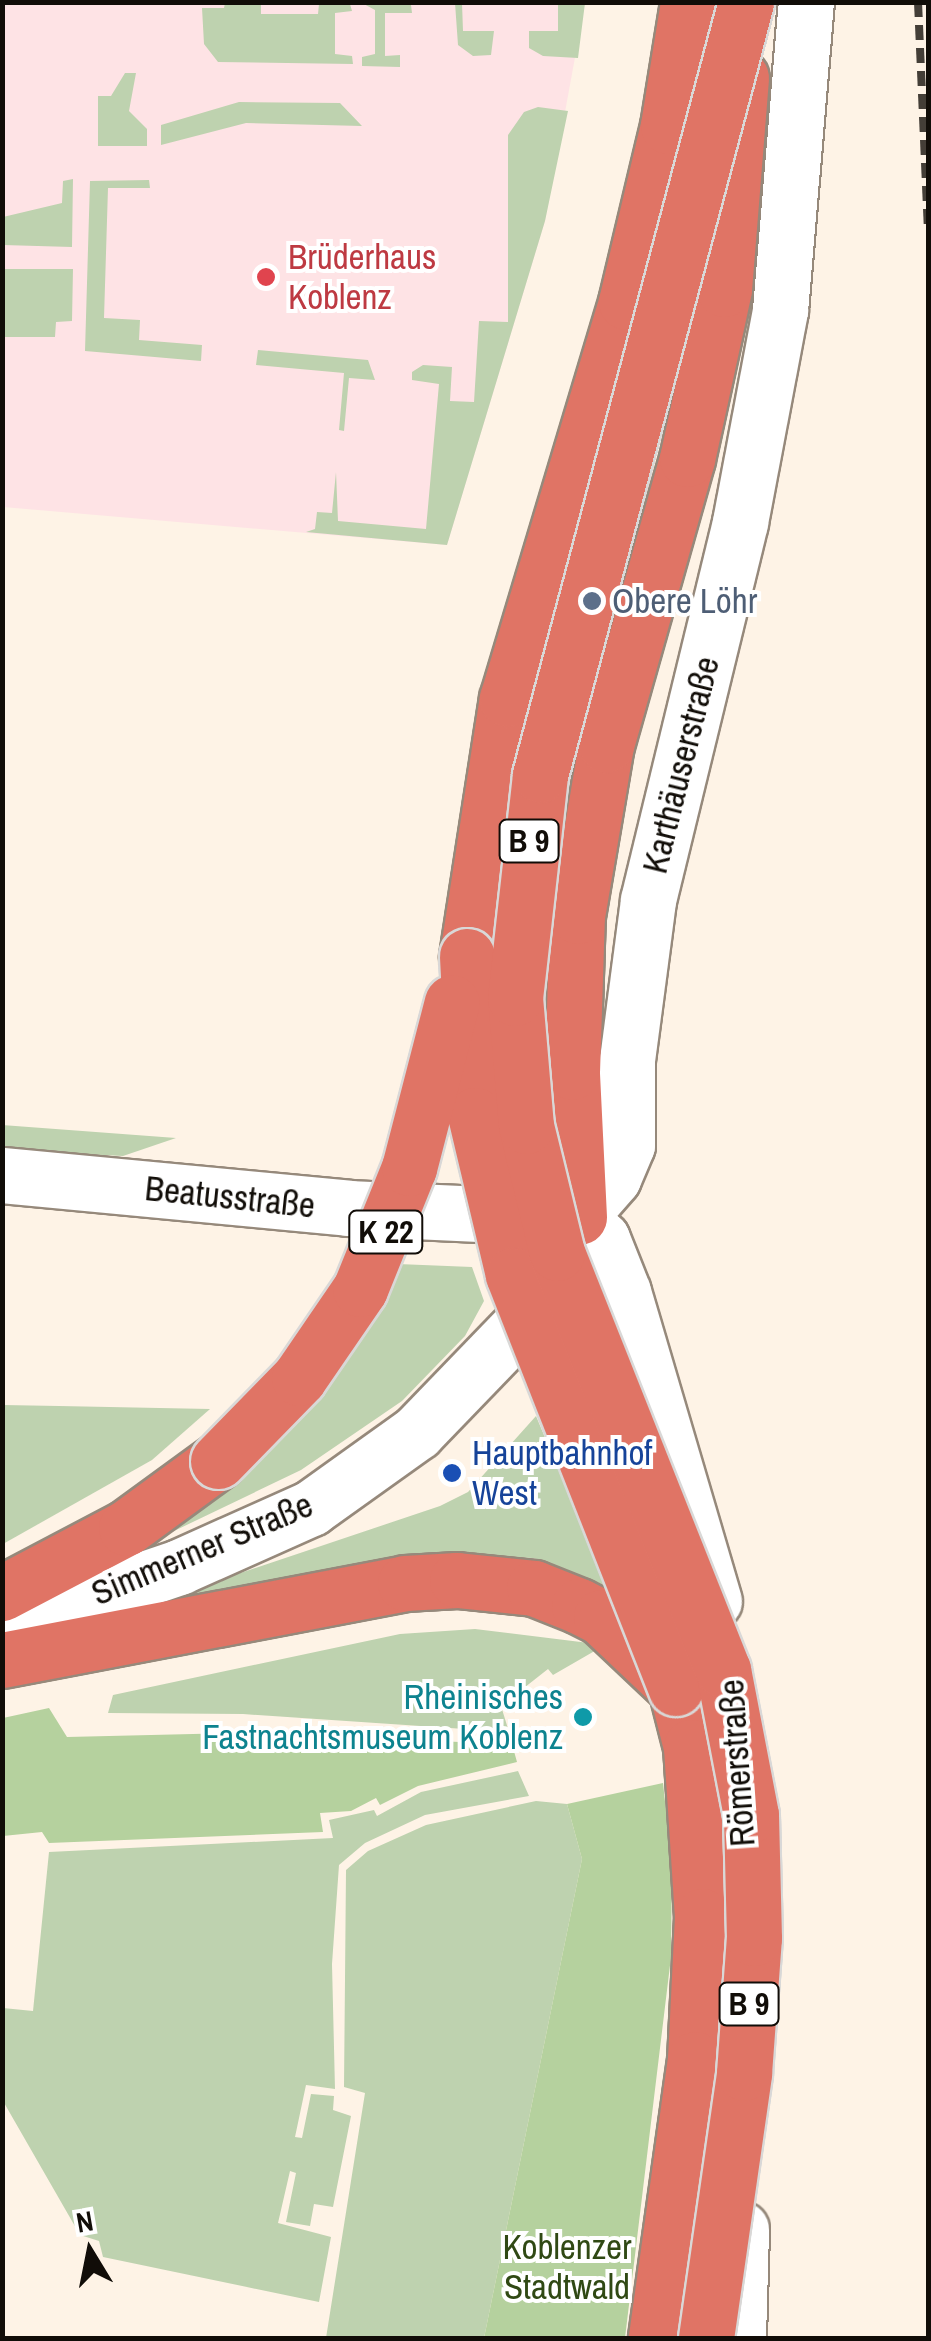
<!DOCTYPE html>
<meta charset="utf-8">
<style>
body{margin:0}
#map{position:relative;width:931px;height:2341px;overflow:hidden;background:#fef3e6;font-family:"Archivo Narrow",sans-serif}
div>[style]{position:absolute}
.medical>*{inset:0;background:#fee3e5}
.green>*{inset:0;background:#bed2af}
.forest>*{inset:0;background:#b5d19e}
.roads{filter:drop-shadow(2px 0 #96897b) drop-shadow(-2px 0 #96897b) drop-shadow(0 2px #96897b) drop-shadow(0 -2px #96897b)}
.minor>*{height:55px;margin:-27.5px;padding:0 27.5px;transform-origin:27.5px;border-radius:27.5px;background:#fff}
.highway>*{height:55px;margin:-27.5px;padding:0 27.5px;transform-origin:27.5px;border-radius:27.5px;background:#e07465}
.rail>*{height:8px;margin-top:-4px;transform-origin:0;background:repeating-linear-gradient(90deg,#443e37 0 15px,transparent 0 23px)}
.bridges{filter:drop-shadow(2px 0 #d9d8d7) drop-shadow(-2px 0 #d9d8d7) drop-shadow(0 2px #d9d8d7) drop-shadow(0 -2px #d9d8d7)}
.highway-bridge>*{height:55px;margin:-27.5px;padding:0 27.5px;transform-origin:27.5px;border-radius:27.5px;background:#e07465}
.dots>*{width:28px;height:28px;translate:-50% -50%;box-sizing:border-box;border:5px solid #fff;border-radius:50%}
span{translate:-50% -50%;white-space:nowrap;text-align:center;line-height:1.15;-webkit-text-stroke:8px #fff;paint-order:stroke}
.shield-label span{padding:2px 8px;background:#fff;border:2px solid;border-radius:8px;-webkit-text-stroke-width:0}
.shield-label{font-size:32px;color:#110d08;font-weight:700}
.health-label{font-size:35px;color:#be3a42}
.left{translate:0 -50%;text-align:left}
.service-label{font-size:35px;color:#4e5e75}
.street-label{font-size:35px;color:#110d08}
.transit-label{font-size:35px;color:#164399}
.culture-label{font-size:35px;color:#0d838f}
.right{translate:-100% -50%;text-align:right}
.park-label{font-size:35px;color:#304914}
.frame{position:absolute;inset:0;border:5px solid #110d08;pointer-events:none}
.north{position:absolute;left:40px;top:2201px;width:100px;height:100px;-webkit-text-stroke:8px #fff;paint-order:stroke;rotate:350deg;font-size:28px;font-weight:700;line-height:40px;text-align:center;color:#110d08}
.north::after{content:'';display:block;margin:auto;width:35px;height:45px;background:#110d08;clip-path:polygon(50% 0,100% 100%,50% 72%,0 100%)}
</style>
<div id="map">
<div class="medical">
<div style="clip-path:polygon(2px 3px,585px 3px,545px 221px,447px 545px,3px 507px)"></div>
</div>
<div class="green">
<div style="clip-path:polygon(225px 3px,261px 3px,261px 14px,318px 14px,319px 4px,350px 4px,352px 11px,335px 13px,335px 54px,352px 56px,353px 64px,218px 62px,204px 44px,202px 8px,224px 8px)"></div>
<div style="clip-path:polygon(362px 3px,411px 5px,412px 13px,385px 13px,385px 56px,400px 55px,400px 67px,362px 66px,362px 57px,375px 54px,375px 10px)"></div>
<div style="clip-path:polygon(455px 3px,462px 3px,463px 31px,494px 31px,491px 55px,473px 56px,458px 45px)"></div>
<div style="clip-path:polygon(558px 3px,585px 3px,578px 58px,543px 56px,529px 48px,529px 31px,558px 31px)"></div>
<div style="clip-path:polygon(125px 73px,136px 73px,129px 111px,147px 129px,147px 146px,98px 146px,98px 96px,111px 96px)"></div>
<div style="clip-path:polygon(239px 102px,340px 103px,362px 126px,246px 123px,161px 145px,161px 125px)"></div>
<div style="clip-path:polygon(538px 107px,568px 111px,545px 221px,447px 545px,306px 532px,315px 529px,317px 512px,332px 513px,336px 472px,338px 521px,426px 529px,439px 384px,412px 380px,412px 372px,423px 365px,452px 367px,450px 401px,474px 402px,479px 321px,508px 322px,508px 135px,524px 112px)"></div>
<div style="clip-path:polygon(73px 179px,72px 247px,3px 245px,3px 217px,62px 203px,63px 181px)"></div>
<div style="clip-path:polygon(149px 180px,150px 188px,108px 188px,104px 318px,140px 320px,139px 340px,202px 345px,201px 361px,85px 351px,90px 181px)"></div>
<div style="clip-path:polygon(3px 269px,73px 269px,72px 321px,56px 322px,55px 337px,3px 337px)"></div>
<div style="clip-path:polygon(258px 350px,368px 360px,375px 380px,349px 378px,344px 431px,339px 430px,344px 373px,256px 365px)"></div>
<div style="clip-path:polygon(2px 1125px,176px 1138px,123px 1156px,3px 1150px)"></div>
<div style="clip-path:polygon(398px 1264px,472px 1267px,484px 1301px,465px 1336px,402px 1401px,301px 1470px,120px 1557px,263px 1455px,293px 1423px)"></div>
<div style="clip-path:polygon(3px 1405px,59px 1406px,210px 1409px,152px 1460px,3px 1544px)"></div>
<div style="clip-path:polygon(536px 1416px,607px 1586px,534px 1558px,402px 1555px,68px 1631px,440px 1506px,468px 1492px)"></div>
<div style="clip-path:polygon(475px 1629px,605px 1645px,553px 1675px,548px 1669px,501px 1706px,509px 1732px,243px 1714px,108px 1713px,113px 1695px,400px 1634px)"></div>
<div style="clip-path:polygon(518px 1771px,529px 1796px,425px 1815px,365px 1843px,339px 1865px,332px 1964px,335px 2089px,306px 2085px,295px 2137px,302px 2138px,311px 2094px,334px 2096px,333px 2110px,351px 2116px,333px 2207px,314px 2204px,310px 2226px,286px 2222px,296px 2173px,290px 2171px,278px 2223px,331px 2237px,319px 2302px,103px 2257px,99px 2241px,80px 2235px,3px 2101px,3px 2008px,33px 2011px,49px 1852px,333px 1838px,329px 1820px,374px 1810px,377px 1816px,421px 1792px)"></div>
<div style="clip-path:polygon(536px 1801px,567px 1804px,582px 1859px,484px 2338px,326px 2338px,365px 2093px,344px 2087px,346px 1870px,368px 1851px,426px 1825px)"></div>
</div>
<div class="forest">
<div style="clip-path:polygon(49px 1708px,67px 1737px,235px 1733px,512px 1744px,517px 1762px,418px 1786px,380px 1805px,376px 1798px,351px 1811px,320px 1813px,323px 1832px,49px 1843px,42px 1832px,3px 1836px,3px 1718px)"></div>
<div style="clip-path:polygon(663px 1783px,672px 1866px,671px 1957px,625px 2338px,484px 2338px,582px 1859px,567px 1804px)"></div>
</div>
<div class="roads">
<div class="minor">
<div style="left:2px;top:1175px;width:348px;rotate:5.4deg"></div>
<div style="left:348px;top:1208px;width:198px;rotate:2.6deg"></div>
<div style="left:579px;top:1217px;width:32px;rotate:44deg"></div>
<div style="left:602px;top:1239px;width:57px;rotate:68.4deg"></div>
<div style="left:623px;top:1292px;width:322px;rotate:73.6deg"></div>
<div style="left:2px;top:1627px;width:187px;rotate:-18.7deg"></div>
<div style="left:179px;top:1567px;width:145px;rotate:-24.1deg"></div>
<div style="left:311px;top:1508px;width:130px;rotate:-35.6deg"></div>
<div style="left:417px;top:1432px;width:170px;rotate:-46deg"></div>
<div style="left:535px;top:1310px;width:103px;rotate:-64.7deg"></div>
<div style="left:579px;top:1217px;width:52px;rotate:-48.9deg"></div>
<div style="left:613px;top:1178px;width:36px;rotate:-67deg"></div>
<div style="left:627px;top:1145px;width:85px;rotate:-90deg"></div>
<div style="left:627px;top:1060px;width:161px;rotate:-82.5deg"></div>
<div style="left:648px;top:900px;width:389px;rotate:-76.3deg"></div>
<div style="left:740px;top:522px;width:216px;rotate:-79.3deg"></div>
<div style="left:780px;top:310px;width:309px;rotate:-85.2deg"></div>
<div style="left:738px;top:2338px;width:109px;rotate:-88.4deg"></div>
</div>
<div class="highway">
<div style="left:467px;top:956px;width:260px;rotate:-81.2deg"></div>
<div style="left:507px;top:699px;width:414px;rotate:-73.3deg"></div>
<div style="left:626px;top:302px;width:181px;rotate:-76.6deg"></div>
<div style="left:668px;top:126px;width:126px;rotate:-80.8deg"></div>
<div style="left:579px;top:1217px;width:145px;rotate:-92.8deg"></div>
<div style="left:572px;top:1072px;width:156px;rotate:-88.2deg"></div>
<div style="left:577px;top:916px;width:173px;rotate:-80.4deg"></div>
<div style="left:606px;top:745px;width:297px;rotate:-74.2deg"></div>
<div style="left:687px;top:459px;width:174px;rotate:-77.7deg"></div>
<div style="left:724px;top:289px;width:212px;rotate:-85.4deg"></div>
<div style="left:2px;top:1593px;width:140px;rotate:-27.7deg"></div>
<div style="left:126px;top:1528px;width:114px;rotate:-36.1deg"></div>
<div style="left:2px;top:1660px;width:410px;rotate:-10.8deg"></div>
<div style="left:405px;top:1583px;width:52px;rotate:-3.3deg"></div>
<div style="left:457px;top:1580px;width:77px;rotate:5.9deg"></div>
<div style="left:534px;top:1588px;width:48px;rotate:21.8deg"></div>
<div style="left:579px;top:1606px;width:25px;rotate:27deg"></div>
<div style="left:601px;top:1617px;width:103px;rotate:43.4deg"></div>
<div style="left:676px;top:1688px;width:61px;rotate:75.7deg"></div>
<div style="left:691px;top:1747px;width:169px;rotate:86.3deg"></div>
<div style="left:702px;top:1916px;width:143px;rotate:92.8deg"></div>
<div style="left:695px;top:2059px;width:282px;rotate:98deg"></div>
</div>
</div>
<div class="rail">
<div style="left:918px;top:2px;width:228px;rotate:87.5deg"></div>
</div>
<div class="bridges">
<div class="highway-bridge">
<div style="left:467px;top:956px;width:159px;rotate:87.1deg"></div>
<div style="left:475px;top:1115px;width:164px;rotate:76.6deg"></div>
<div style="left:513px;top:1275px;width:444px;rotate:68.5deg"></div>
<div style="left:218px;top:1461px;width:116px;rotate:-45.7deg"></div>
<div style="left:299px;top:1378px;width:108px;rotate:-55.6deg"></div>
<div style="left:360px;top:1289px;width:131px;rotate:-68deg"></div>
<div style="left:409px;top:1168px;width:171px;rotate:-75.5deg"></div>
<div style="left:706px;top:2338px;width:268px;rotate:-81.8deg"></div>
<div style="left:744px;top:2073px;width:135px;rotate:-85.8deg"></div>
<div style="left:754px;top:1938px;width:123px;rotate:-91.4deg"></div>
<div style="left:751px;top:1815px;width:148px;rotate:-100.9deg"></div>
<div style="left:723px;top:1670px;width:449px;rotate:-111.7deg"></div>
<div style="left:557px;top:1253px;width:131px;rotate:-103.7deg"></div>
<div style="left:526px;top:1126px;width:128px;rotate:-94.9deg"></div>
<div style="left:515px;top:998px;width:224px;rotate:-83.6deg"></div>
<div style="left:540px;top:775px;width:800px;rotate:-75.08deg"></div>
</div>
</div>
<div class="dots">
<div style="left:266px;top:277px;background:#e0444e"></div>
<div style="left:592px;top:601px;background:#5c6f8a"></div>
<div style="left:452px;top:1473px;background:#1a4fb4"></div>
<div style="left:583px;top:1717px;background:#0f9aa8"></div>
</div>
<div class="shield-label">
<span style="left:529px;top:841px">B 9</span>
<span style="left:386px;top:1232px">K 22</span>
<span style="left:749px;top:2004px">B 9</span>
</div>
<div class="health-label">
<span class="left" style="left:288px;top:277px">Brüderhaus<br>Koblenz</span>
</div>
<div class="service-label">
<span class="left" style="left:612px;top:601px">Obere Löhr</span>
</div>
<div class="street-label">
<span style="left:681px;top:765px;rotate:-76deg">Karthäuserstraße</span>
<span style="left:230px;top:1197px;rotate:6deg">Beatusstraße</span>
<span style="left:202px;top:1549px;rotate:-23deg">Simmerner Straße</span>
<span style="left:737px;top:1763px;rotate:-94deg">Römerstraße</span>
</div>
<div class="transit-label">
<span class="left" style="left:472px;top:1473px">Hauptbahnhof<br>West</span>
</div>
<div class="culture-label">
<span class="right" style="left:563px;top:1717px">Rheinisches<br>Fastnachtsmuseum Koblenz</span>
</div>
<div class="park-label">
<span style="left:567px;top:2267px">Koblenzer<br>Stadtwald</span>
</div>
<div class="frame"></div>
<div class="north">N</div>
</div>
